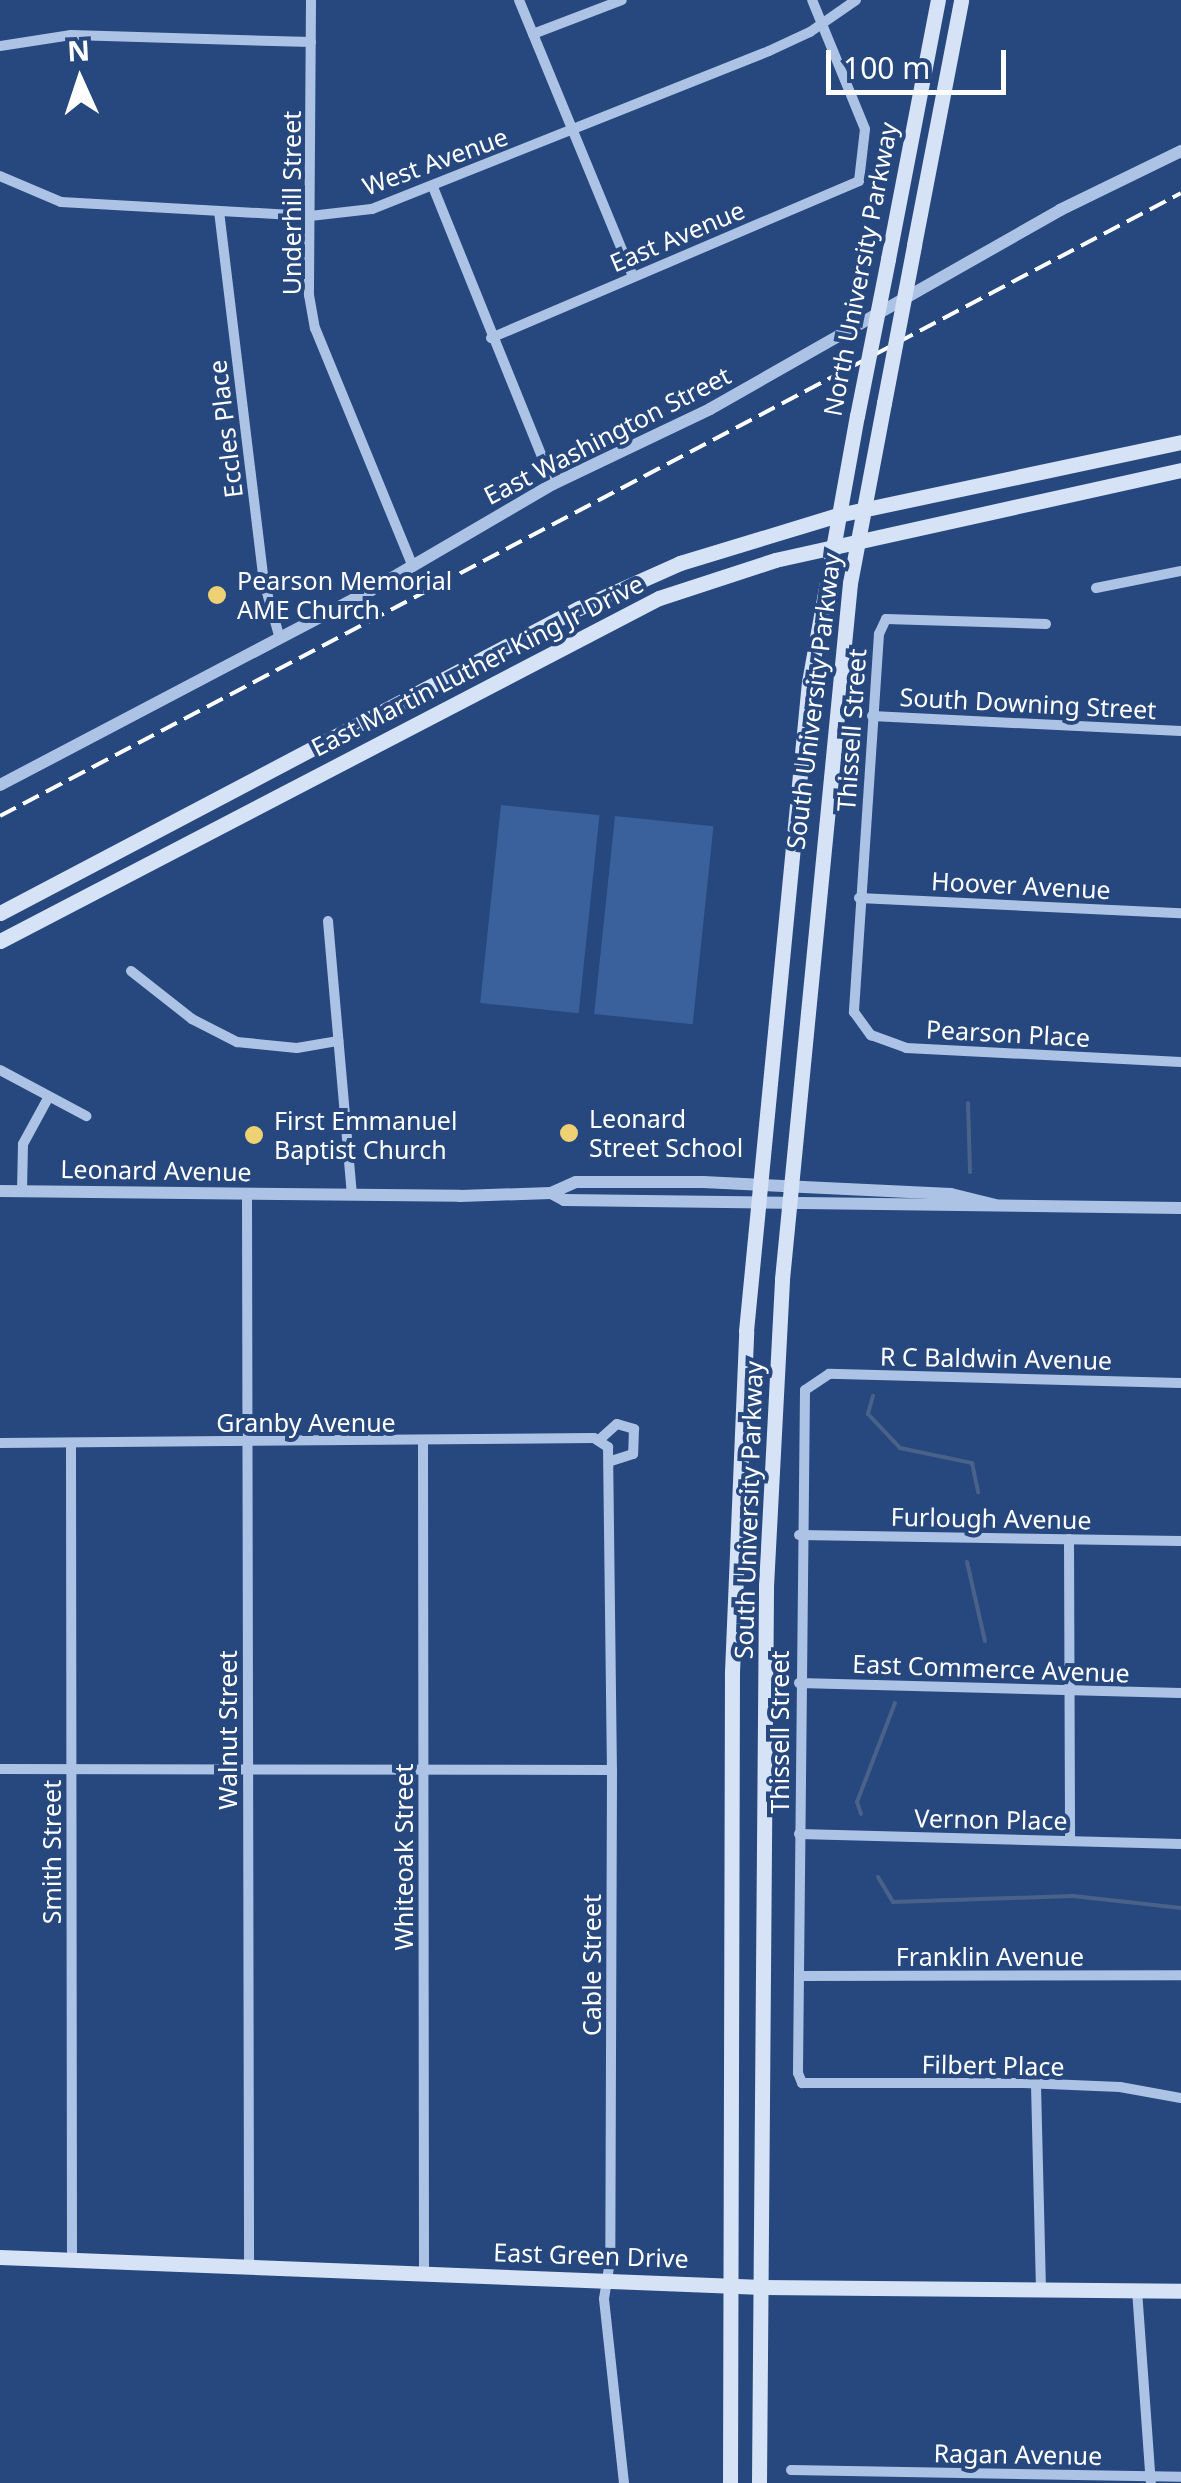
<!DOCTYPE html>
<style>
body{margin:0}
#map{position:relative;width:1181px;height:2483px;overflow:hidden;background:#26487e;font-family:"Noto Sans",sans-serif}
div>[style]{position:absolute}
.green>*{inset:0;background:#3a619c;transform-origin:0 0}
.stream>*{height:4px;margin:-2px;padding:0 2px;transform-origin:2px;border-radius:2px;background:#4a628a}
.minor>*{height:10px;margin:-5px;padding:0 5px;transform-origin:5px;border-radius:5px;background:#adc3e5}
.tertiary>*{height:12px;margin:-6px;padding:0 6px;transform-origin:6px;border-radius:6px;background:#adc3e5}
.secondary>*{height:15px;margin:-7.5px;padding:0 7.5px;transform-origin:7.5px;border-radius:7.5px;background:#d6e2f5}
.rail>*{height:4px;margin-top:-2px;transform-origin:0;background:repeating-linear-gradient(90deg,#fff 0 18px,transparent 0 26px)}
.secondary-bridge>*{height:15px;margin:-7.5px;padding:0 7.5px;transform-origin:7.5px;border-radius:7.5px;background:#d6e2f5}
.dots>*{width:28px;height:28px;translate:-50% -50%;box-sizing:border-box;border:5px solid #26487e;border-radius:50%}
span{translate:-50% -50%;white-space:nowrap;text-align:center;line-height:1.15;-webkit-text-stroke:8px #26487e;paint-order:stroke}
.street-label{font-size:25px;color:#fff}
.poi-label{font-size:25px;color:#fff}
.left{translate:0 -50%;text-align:left}
.north{position:absolute;left:30px;top:30px;width:100px;height:100px;-webkit-text-stroke:8px #26487e;paint-order:stroke;rotate:357deg;font-size:28px;font-weight:700;line-height:40px;text-align:center;color:#fff}
.north::after{content:'';display:block;margin:auto;width:35px;height:45px;background:#fff;clip-path:polygon(50% 0,100% 100%,50% 72%,0 100%)}
.scale{position:absolute;left:826px;top:50px;width:180px;height:45px;box-sizing:border-box;border:5px solid #fff;border-top:0;padding-left:12px;font-size:30px;line-height:35px;white-space:nowrap;color:#fff;-webkit-text-stroke:8px #26487e;paint-order:stroke}
</style>
<div id="map">
<div class="green">
<div style="left:501px;top:805px;width:99px;height:199px;rotate:6deg"></div>
<div style="left:615px;top:816px;width:99px;height:199px;rotate:6deg"></div>
</div>
<div class="stream">
<div style="left:968px;top:1103px;width:69px;rotate:88.3deg"></div>
<div style="left:873px;top:1396px;width:19px;rotate:106deg"></div>
<div style="left:868px;top:1414px;width:47px;rotate:46.7deg"></div>
<div style="left:900px;top:1448px;width:74px;rotate:11.8deg"></div>
<div style="left:972px;top:1463px;width:30px;rotate:78deg"></div>
<div style="left:967px;top:1562px;width:81px;rotate:77.2deg"></div>
<div style="left:861px;top:1814px;width:13px;rotate:-108deg"></div>
<div style="left:857px;top:1802px;width:106px;rotate:-69deg"></div>
<div style="left:878px;top:1877px;width:29px;rotate:59deg"></div>
<div style="left:893px;top:1902px;width:180px;rotate:-1.9deg"></div>
<div style="left:1073px;top:1896px;width:109px;rotate:6.3deg"></div>
</div>
<div class="minor">
<div style="left:311px;top:0;width:295px;rotate:90.4deg"></div>
<div style="left:309px;top:295px;width:34px;rotate:80deg"></div>
<div style="left:315px;top:328px;width:258px;rotate:67.7deg"></div>
<div style="left:519px;top:0;width:299px;rotate:67.6deg"></div>
<div style="left:533px;top:34px;width:95px;rotate:-20.9deg"></div>
<div style="left:0;top:46px;width:72px;rotate:-8.8deg"></div>
<div style="left:71px;top:35px;width:240px;rotate:1.7deg"></div>
<div style="left:0;top:176px;width:66px;rotate:23.1deg"></div>
<div style="left:61px;top:202px;width:249px;rotate:3.2deg"></div>
<div style="left:310px;top:216px;width:62px;rotate:-6.4deg"></div>
<div style="left:372px;top:209px;width:427px;rotate:-21.7deg"></div>
<div style="left:769px;top:51px;width:45px;rotate:-24.9deg"></div>
<div style="left:810px;top:32px;width:56px;rotate:-34.8deg"></div>
<div style="left:433px;top:187px;width:320px;rotate:68deg"></div>
<div style="left:219px;top:211px;width:374px;rotate:83.1deg"></div>
<div style="left:264px;top:582px;width:59px;rotate:74.3deg"></div>
<div style="left:491px;top:338px;width:400px;rotate:-23.1deg"></div>
<div style="left:859px;top:181px;width:52px;rotate:-83.4deg"></div>
<div style="left:865px;top:129px;width:139px;rotate:-112.3deg"></div>
<div style="left:1096px;top:588px;width:87px;rotate:-11.3deg"></div>
<div style="left:1046px;top:624px;width:160px;rotate:-178.2deg"></div>
<div style="left:886px;top:619px;width:17px;rotate:115deg"></div>
<div style="left:879px;top:634px;width:379px;rotate:93.8deg"></div>
<div style="left:854px;top:1012px;width:29px;rotate:54deg"></div>
<div style="left:871px;top:1035px;width:37px;rotate:20deg"></div>
<div style="left:906px;top:1048px;width:275px;rotate:2.9deg"></div>
<div style="left:872px;top:716px;width:309px;rotate:2.8deg"></div>
<div style="left:859px;top:898px;width:322px;rotate:2.7deg"></div>
<div style="left:328px;top:921px;width:275px;rotate:85deg"></div>
<div style="left:131px;top:971px;width:78px;rotate:38.2deg"></div>
<div style="left:192px;top:1019px;width:51px;rotate:27.1deg"></div>
<div style="left:237px;top:1042px;width:60px;rotate:5.7deg"></div>
<div style="left:297px;top:1048px;width:42px;rotate:-9.7deg"></div>
<div style="left:0;top:1070px;width:98px;rotate:28.1deg"></div>
<div style="left:22px;top:1191px;width:47px;rotate:-88.8deg"></div>
<div style="left:23px;top:1144px;width:50px;rotate:-61.4deg"></div>
<div style="left:247px;top:1194px;width:1073px;rotate:89.89deg"></div>
<div style="left:1181px;top:1383px;width:352px;rotate:-178.5deg"></div>
<div style="left:829px;top:1374px;width:29px;rotate:146deg"></div>
<div style="left:805px;top:1390px;width:683px;rotate:90.59deg"></div>
<div style="left:798px;top:2073px;width:11px;rotate:68deg"></div>
<div style="left:802px;top:2083px;width:222px"></div>
<div style="left:1024px;top:2083px;width:96px;rotate:2.4deg"></div>
<div style="left:1120px;top:2087px;width:62px;rotate:10.2deg"></div>
<div style="left:599px;top:1440px;width:24px;rotate:-42deg"></div>
<div style="left:617px;top:1424px;width:18px;rotate:16deg"></div>
<div style="left:634px;top:1429px;width:25px;rotate:92deg"></div>
<div style="left:633px;top:1454px;width:23px;rotate:162deg"></div>
<div style="left:423px;top:1441px;width:832px;rotate:89.93deg"></div>
<div style="left:0;top:1443px;width:594px;rotate:-0.48deg"></div>
<div style="left:594px;top:1438px;width:17px;rotate:33deg"></div>
<div style="left:608px;top:1447px;width:323px;rotate:89.3deg"></div>
<div style="left:612px;top:1770px;width:491px;rotate:90.2deg"></div>
<div style="left:610px;top:2261px;width:38px;rotate:99deg"></div>
<div style="left:604px;top:2299px;width:185px;rotate:83.8deg"></div>
<div style="left:71px;top:1444px;width:816px;rotate:89.93deg"></div>
<div style="left:799px;top:1535px;width:382px;rotate:0.9deg"></div>
<div style="left:1069px;top:1539px;width:302px;rotate:89.8deg"></div>
<div style="left:799px;top:1683px;width:382px;rotate:1.5deg"></div>
<div style="left:0;top:1769px;width:612px;rotate:0.09deg"></div>
<div style="left:799px;top:1834px;width:382px;rotate:1.5deg"></div>
<div style="left:799px;top:1976px;width:382px;rotate:-0.1deg"></div>
<div style="left:1036px;top:2085px;width:205px;rotate:88.6deg"></div>
<div style="left:1137px;top:2290px;width:194px;rotate:85.9deg"></div>
<div style="left:791px;top:2470px;width:390px;rotate:1deg"></div>
</div>
<div class="tertiary">
<div style="left:0;top:785px;width:416px;rotate:-27.7deg"></div>
<div style="left:368px;top:592px;width:214px;rotate:-30.3deg"></div>
<div style="left:553px;top:484px;width:174px;rotate:-25.5deg"></div>
<div style="left:710px;top:409px;width:403px;rotate:-29.6deg"></div>
<div style="left:1060px;top:210px;width:135px;rotate:-26deg"></div>
<div style="left:0;top:1191px;width:460px;rotate:0.6deg"></div>
<div style="left:460px;top:1196px;width:91px;rotate:-1.9deg"></div>
<div style="left:551px;top:1193px;width:27px;rotate:-24deg"></div>
<div style="left:576px;top:1182px;width:127px"></div>
<div style="left:703px;top:1182px;width:248px;rotate:2.8deg"></div>
<div style="left:951px;top:1194px;width:45px;rotate:14deg"></div>
<div style="left:551px;top:1193px;width:15px;rotate:28deg"></div>
<div style="left:564px;top:1200px;width:617px;rotate:0.74deg"></div>
</div>
<div class="secondary">
<div style="left:914px;top:245px;width:249px;rotate:-79.1deg"></div>
<div style="left:888px;top:259px;width:264px;rotate:-79.1deg"></div>
<div style="left:0;top:913px;width:654px;rotate:-27.78deg"></div>
<div style="left:579px;top:608px;width:111px;rotate:-24deg"></div>
<div style="left:680px;top:563px;width:165px;rotate:-16.9deg"></div>
<div style="left:838px;top:515px;width:351px;rotate:-12deg"></div>
<div style="left:0;top:941px;width:743px;rotate:-27.5deg"></div>
<div style="left:659px;top:598px;width:122px;rotate:-18.1deg"></div>
<div style="left:775px;top:560px;width:416px;rotate:-12.5deg"></div>
<div style="left:0;top:2257px;width:763px;rotate:2.25deg"></div>
<div style="left:762px;top:2287px;width:419px;rotate:0.5deg"></div>
<div style="left:730px;top:2483px;width:811px;rotate:-89.86deg"></div>
<div style="left:732px;top:1672px;width:341px;rotate:-87.6deg"></div>
<div style="left:746px;top:1331px;width:652px;rotate:-84.46deg"></div>
<div style="left:809px;top:682px;width:270px;rotate:-79.8deg"></div>
<div style="left:759px;top:2483px;width:897px;rotate:-89.55deg"></div>
<div style="left:766px;top:1586px;width:307px;rotate:-87deg"></div>
<div style="left:782px;top:1279px;width:699px;rotate:-84.42deg"></div>
<div style="left:850px;top:583px;width:183px;rotate:-79.3deg"></div>
</div>
<div class="rail">
<div style="left:0;top:816px;width:1335px;rotate:-27.81deg"></div>
</div>
<div class="secondary-bridge">
<div style="left:884px;top:403px;width:161px;rotate:-79.2deg"></div>
<div style="left:857px;top:416px;width:160px;rotate:-78.8deg"></div>
</div>
<div class="dots">
<div style="left:217px;top:595px;background:#eed172"></div>
<div style="left:569px;top:1133px;background:#eed172"></div>
<div style="left:254px;top:1135px;background:#eed172"></div>
</div>
<div class="street-label">
<span style="left:435px;top:161px;rotate:-20deg">West Avenue</span>
<span style="left:291px;top:203px;rotate:-90deg">Underhill Street</span>
<span style="left:677px;top:236px;rotate:-23deg">East Avenue</span>
<span style="left:860px;top:269px;rotate:-79deg">North University Parkway</span>
<span style="left:225px;top:429px;rotate:-97deg">Eccles Place</span>
<span style="left:607px;top:435px;rotate:-27deg">East Washington Street</span>
<span style="left:477px;top:665px;rotate:-27deg">East Martin Luther King Jr Drive</span>
<span style="left:813px;top:701px;rotate:-83deg">South University Parkway</span>
<span style="left:1028px;top:703px;rotate:3deg">South Downing Street</span>
<span style="left:851px;top:730px;rotate:-86deg">Thissell Street</span>
<span style="left:1021px;top:885px;rotate:3deg">Hoover Avenue</span>
<span style="left:1008px;top:1033px;rotate:3deg">Pearson Place</span>
<span style="left:156px;top:1170px;rotate:1deg">Leonard Avenue</span>
<span style="left:996px;top:1358px;rotate:1deg">R C Baldwin Avenue</span>
<span style="left:306px;top:1422px">Granby Avenue</span>
<span style="left:748px;top:1510px;rotate:-88deg">South University Parkway</span>
<span style="left:991px;top:1518px;rotate:1deg">Furlough Avenue</span>
<span style="left:991px;top:1668px;rotate:2deg">East Commerce Avenue</span>
<span style="left:227px;top:1730px;rotate:-90deg">Walnut Street</span>
<span style="left:779px;top:1732px;rotate:-90deg">Thissell Street</span>
<span style="left:991px;top:1819px;rotate:1deg">Vernon Place</span>
<span style="left:51px;top:1852px;rotate:-90deg">Smith Street</span>
<span style="left:403px;top:1857px;rotate:-90deg">Whiteoak Street</span>
<span style="left:990px;top:1956px">Franklin Avenue</span>
<span style="left:591px;top:1965px;rotate:-90deg">Cable Street</span>
<span style="left:993px;top:2065px;rotate:1deg">Filbert Place</span>
<span style="left:591px;top:2255px;rotate:2deg">East Green Drive</span>
<span style="left:1018px;top:2454px;rotate:1deg">Ragan Avenue</span>
</div>
<div class="poi-label">
<span class="left" style="left:237px;top:595px">Pearson Memorial<br>AME Church</span>
<span class="left" style="left:589px;top:1133px">Leonard<br>Street School</span>
<span class="left" style="left:274px;top:1135px">First Emmanuel<br>Baptist Church</span>
</div>
<div class="north">N</div>
<div class="scale">100 m</div>
</div>
